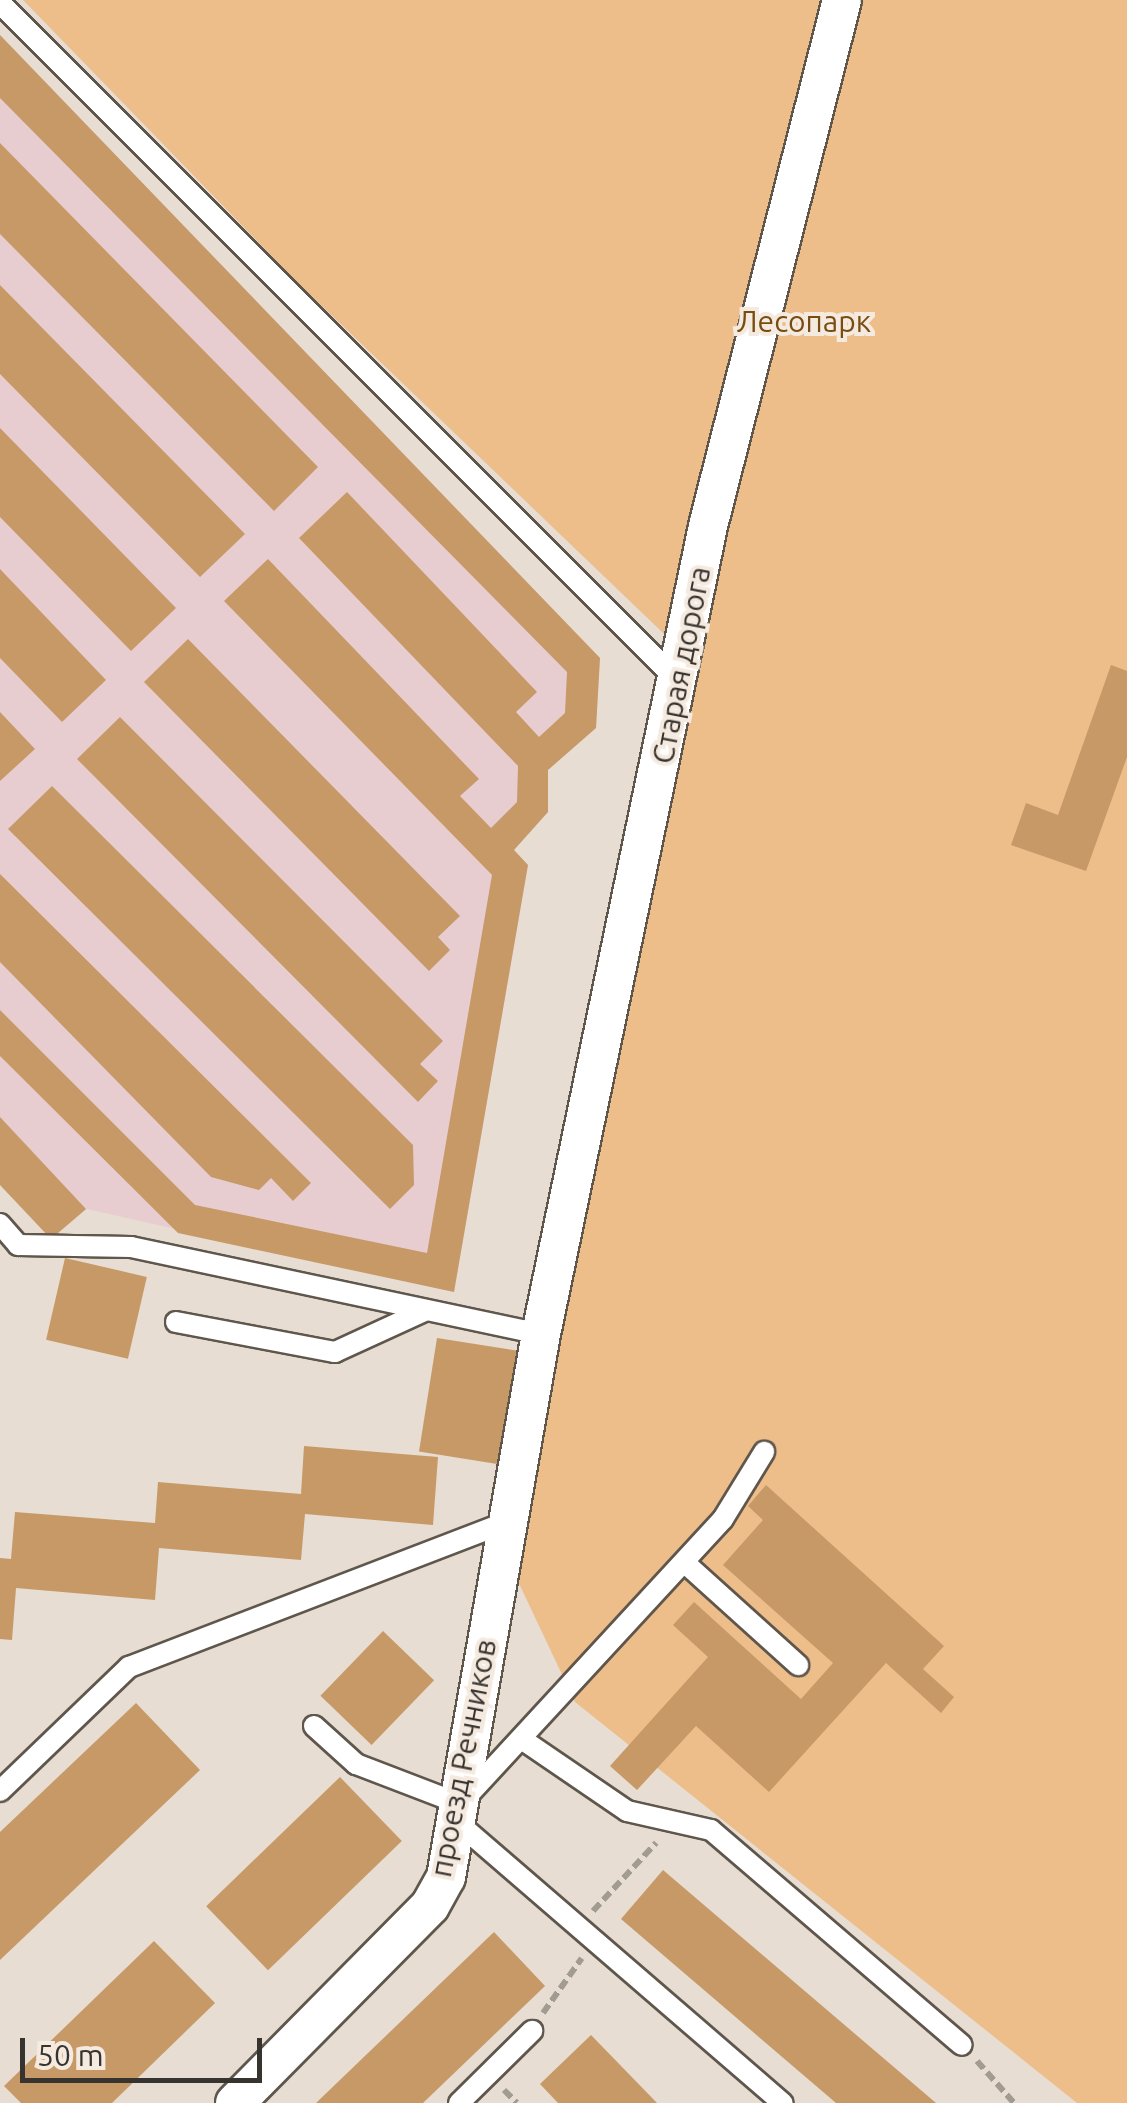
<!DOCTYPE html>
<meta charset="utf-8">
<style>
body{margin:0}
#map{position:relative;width:1127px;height:2103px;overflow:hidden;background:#e7ddd2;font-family:Ubuntu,sans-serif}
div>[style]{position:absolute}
.industrial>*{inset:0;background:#e8cdd0}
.green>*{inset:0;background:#edbd8a}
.building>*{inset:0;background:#c79966;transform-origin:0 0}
.path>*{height:6px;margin-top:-3px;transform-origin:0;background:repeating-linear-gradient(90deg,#a29b92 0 10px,transparent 0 15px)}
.roads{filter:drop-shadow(2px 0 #5f564c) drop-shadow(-2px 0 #5f564c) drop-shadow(0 2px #5f564c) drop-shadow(0 -2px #5f564c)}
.service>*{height:20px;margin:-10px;padding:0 10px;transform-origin:10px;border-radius:10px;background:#fff}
.minor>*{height:38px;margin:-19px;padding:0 19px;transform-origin:19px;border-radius:19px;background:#fff}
span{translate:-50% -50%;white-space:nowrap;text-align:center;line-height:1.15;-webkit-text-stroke:8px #f5eadf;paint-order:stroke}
.park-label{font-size:30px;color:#794c0f}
.street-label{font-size:30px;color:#37332f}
.scale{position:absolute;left:20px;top:2038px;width:242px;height:45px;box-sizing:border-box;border:5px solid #37332f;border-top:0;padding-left:12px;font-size:30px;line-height:35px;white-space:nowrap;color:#37332f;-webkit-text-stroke:8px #f5eadf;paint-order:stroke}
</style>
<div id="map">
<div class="industrial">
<div style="clip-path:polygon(0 35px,600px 658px,596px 728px,548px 770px,548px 812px,514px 850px,528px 865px,454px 1292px,87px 1209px,51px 1239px,0 1185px)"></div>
</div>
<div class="green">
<div style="clip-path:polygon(23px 0,1127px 0,1127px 2103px,1077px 2103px,575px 1702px,515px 1575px,685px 654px,298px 283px)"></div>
</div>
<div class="building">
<div style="clip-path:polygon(0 35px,600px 658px,596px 728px,548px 770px,548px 812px,514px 850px,528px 865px,454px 1292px,178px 1233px,0 1056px,0 1010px,195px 1205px,427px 1253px,492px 875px,224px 601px,268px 559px,479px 779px,460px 796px,491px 828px,517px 802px,518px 766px,299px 538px,347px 492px,537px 692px,516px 712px,539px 737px,565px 713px,567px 672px,0 98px)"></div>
<div style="clip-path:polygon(0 143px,318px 467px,274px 511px,0 234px)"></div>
<div style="clip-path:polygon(0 285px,245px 534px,200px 577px,0 374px)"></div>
<div style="clip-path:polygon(0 428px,176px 608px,131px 651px,0 517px)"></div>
<div style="clip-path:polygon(0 569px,106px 680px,62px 722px,0 658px)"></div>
<div style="clip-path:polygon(188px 639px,460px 916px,438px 937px,450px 950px,429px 971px,144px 682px)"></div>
<div style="clip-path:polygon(1111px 665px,1127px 671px,1127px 757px,1086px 871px,1011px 845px,1026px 803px,1058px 815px)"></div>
<div style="clip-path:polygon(0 712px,35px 749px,0 781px)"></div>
<div style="clip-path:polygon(120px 717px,443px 1041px,420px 1064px,438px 1081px,418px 1102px,77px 759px)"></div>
<div style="clip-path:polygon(52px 786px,413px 1145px,414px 1185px,390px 1209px,8px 829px)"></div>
<div style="clip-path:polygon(0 874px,311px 1183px,293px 1201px,271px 1178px,259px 1190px,211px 1177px,0 962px)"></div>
<div style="clip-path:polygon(0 1117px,86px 1209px,51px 1239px,0 1185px)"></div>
<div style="left:65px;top:1258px;width:84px;height:84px;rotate:13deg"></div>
<div style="left:437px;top:1338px;width:87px;height:115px;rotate:9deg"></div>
<div style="clip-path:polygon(304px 1446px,438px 1457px,433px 1525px,305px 1514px,301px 1560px,159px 1548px,155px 1600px,16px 1588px,12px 1640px,0 1639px,0 1558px,11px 1559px,15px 1512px,155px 1523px,158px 1482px,301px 1494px)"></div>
<div style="clip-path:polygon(766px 1485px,944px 1646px,923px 1669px,954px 1697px,941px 1713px,886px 1663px,769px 1792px,696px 1726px,637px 1790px,610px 1766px,708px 1657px,673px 1625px,694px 1602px,801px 1699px,833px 1663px,723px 1565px,763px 1520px,748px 1506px)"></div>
<div style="left:383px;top:1631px;width:71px;height:90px;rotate:44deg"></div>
<div style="clip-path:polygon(136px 1703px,200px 1770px,0 1960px,0 1832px)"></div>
<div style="left:340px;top:1777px;width:89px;height:186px;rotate:46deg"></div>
<div style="clip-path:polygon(663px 1870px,936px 2103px,836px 2103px,621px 1919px)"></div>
<div style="clip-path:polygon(494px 1932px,545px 1986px,423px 2103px,316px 2103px)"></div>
<div style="clip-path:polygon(154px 1941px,215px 2003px,112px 2103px,21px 2103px,4px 2086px)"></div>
<div style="clip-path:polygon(591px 2035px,657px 2103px,558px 2103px,540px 2084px)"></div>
</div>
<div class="path">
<div style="left:593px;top:1911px;width:93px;rotate:-47.2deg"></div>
<div style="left:543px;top:2013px;width:67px;rotate:-54.7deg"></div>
<div style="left:977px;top:2061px;width:56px;rotate:48.6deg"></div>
<div style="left:504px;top:2090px;width:18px;rotate:45deg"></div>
</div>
<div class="roads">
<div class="service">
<div style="left:0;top:3px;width:957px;rotate:45deg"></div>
<div style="left:0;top:1224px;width:28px;rotate:49deg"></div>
<div style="left:18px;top:1245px;width:113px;rotate:1deg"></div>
<div style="left:131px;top:1247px;width:419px;rotate:12deg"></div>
<div style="left:176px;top:1322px;width:162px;rotate:10.7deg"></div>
<div style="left:335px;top:1352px;width:98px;rotate:-24.7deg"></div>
<div style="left:684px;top:1562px;width:154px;rotate:42.1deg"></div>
<div style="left:314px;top:1726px;width:57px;rotate:42.1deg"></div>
<div style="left:356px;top:1764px;width:111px;rotate:21deg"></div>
<div style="left:460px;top:1804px;width:388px;rotate:-47.3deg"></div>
<div style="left:723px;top:1519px;width:79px;rotate:-58.5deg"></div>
<div style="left:523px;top:1740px;width:126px;rotate:34.3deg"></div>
<div style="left:627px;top:1811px;width:86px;rotate:12.7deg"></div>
<div style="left:711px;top:1830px;width:330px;rotate:40.6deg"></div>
<div style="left:0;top:1791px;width:179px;rotate:-43.9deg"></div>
<div style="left:129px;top:1667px;width:404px;rotate:-21deg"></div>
<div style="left:457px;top:1822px;width:430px;rotate:40.8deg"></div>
<div style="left:459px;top:2103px;width:103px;rotate:-44.6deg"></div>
</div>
<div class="minor">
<div style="left:235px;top:2103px;width:277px;rotate:-45.3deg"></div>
<div style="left:430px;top:1906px;width:33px;rotate:-61deg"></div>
<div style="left:446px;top:1877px;width:551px;rotate:-80.08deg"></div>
<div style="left:541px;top:1334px;width:825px;rotate:-78.32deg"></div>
<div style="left:708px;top:526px;width:543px;rotate:-75.71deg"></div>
</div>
</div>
<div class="park-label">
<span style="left:804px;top:321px">Лесопарк</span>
</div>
<div class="street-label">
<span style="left:681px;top:665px;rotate:-79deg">Старая дорога</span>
<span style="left:463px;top:1758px;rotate:-79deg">проезд Речников</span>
</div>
<div class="scale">50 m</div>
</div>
